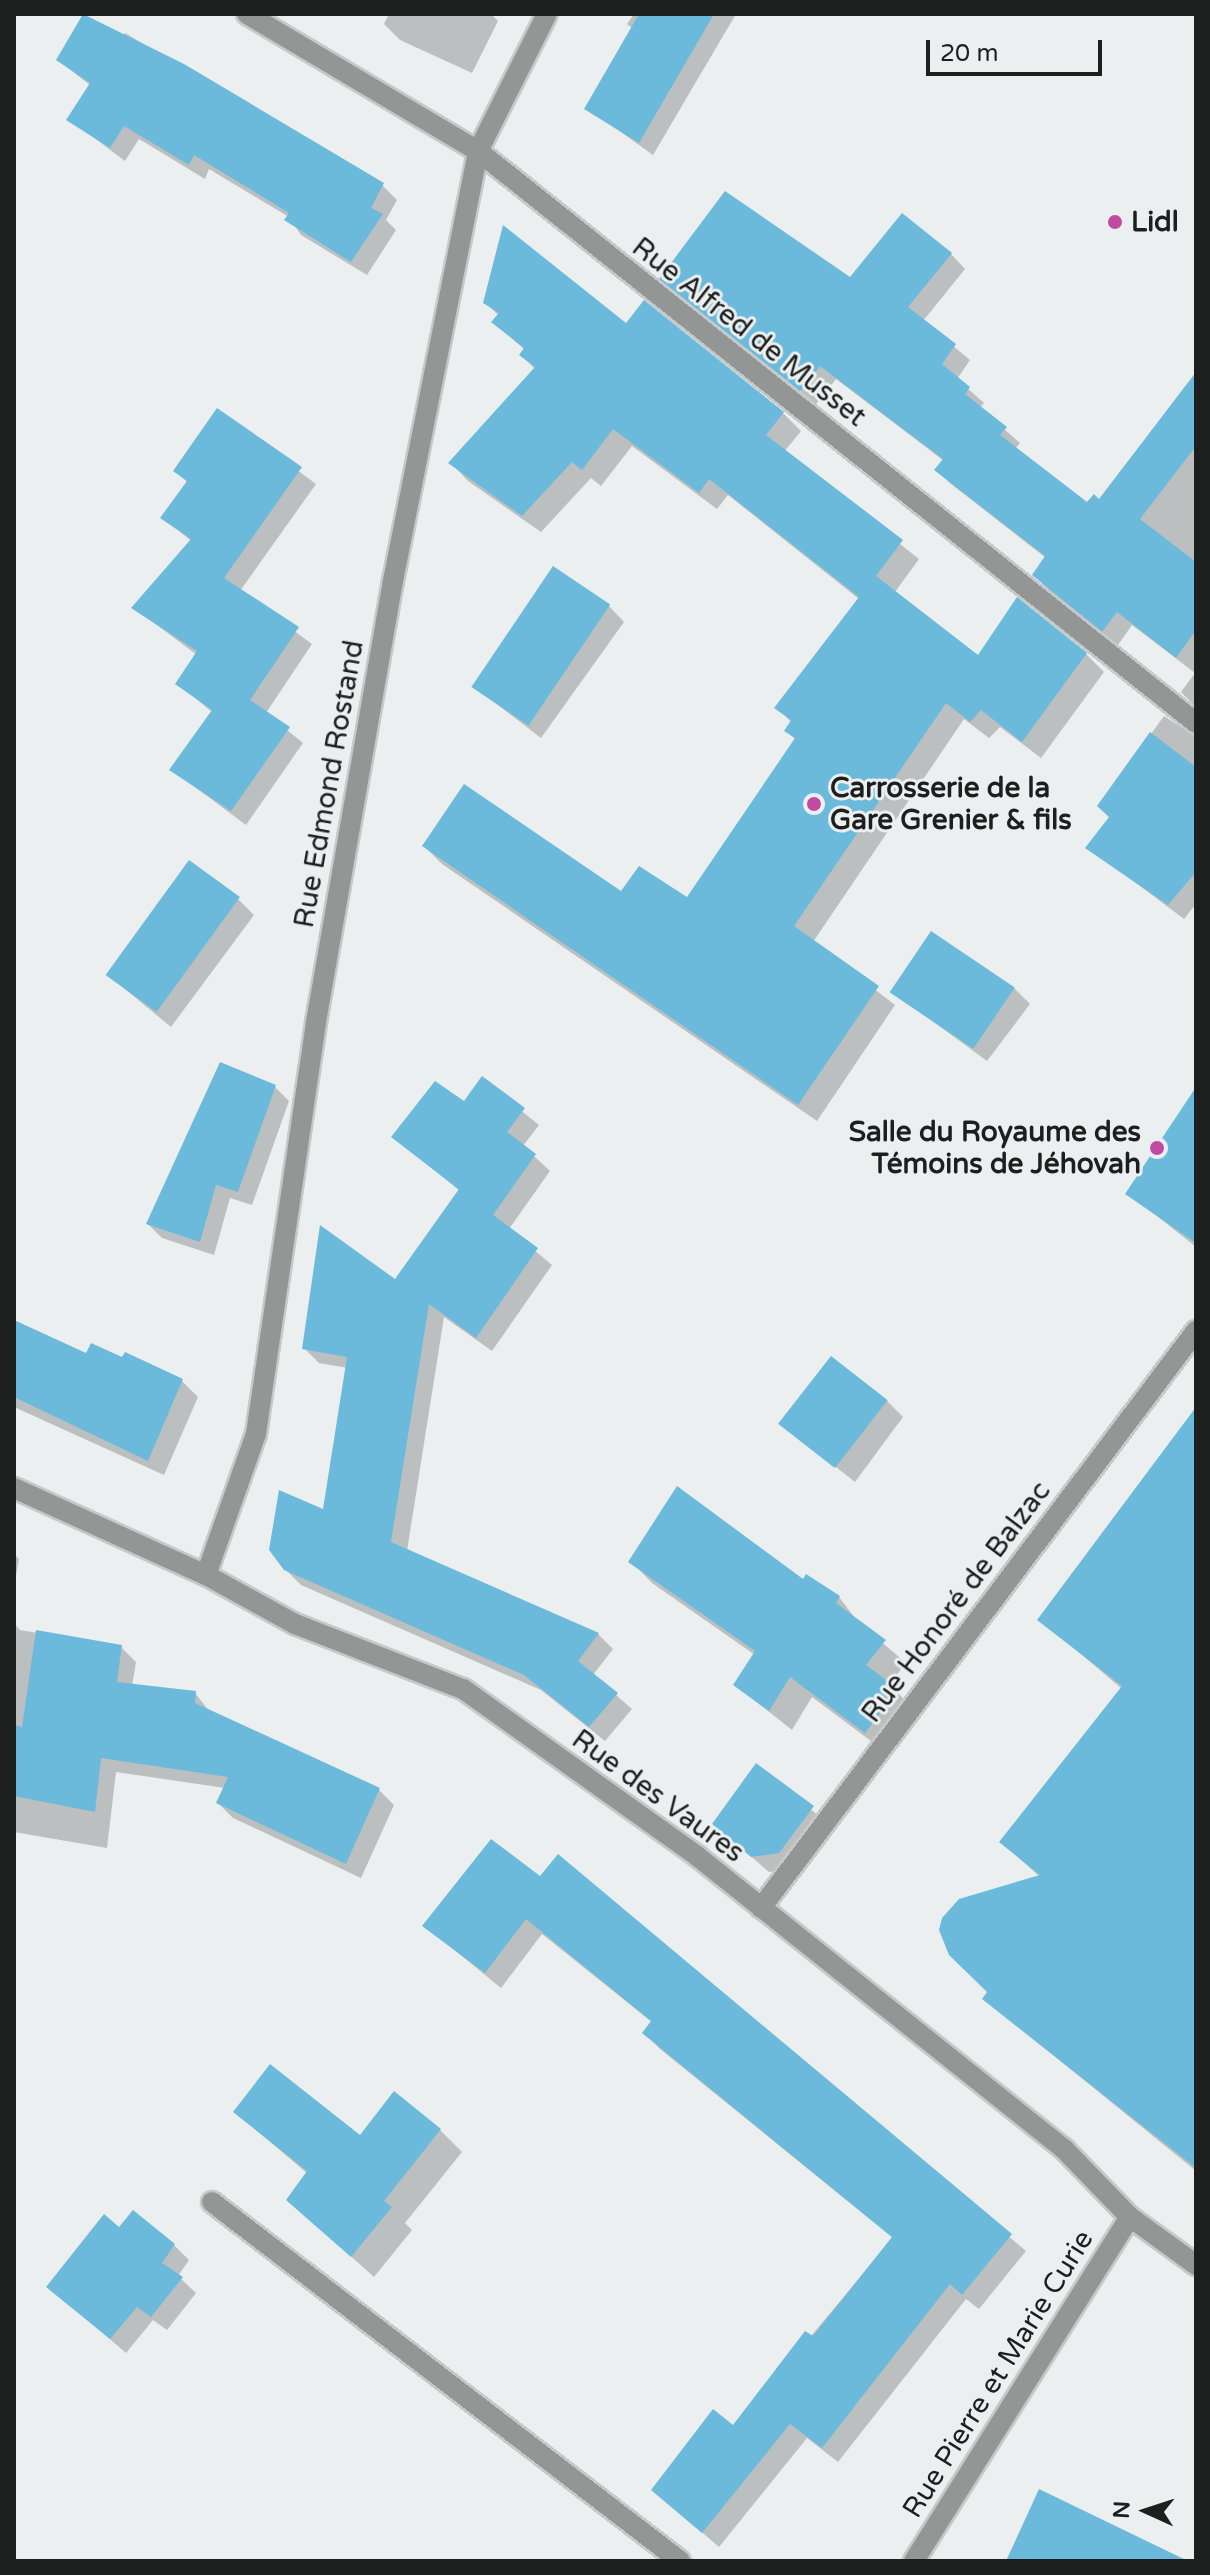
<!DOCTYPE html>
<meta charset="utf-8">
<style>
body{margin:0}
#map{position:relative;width:1210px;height:2575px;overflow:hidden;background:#ebefef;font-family:"Varela Round",sans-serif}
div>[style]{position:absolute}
.shadow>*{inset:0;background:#0003}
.building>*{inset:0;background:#6bbadb;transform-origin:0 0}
.roads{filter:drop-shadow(2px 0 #c6c9c9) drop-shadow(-2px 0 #c6c9c9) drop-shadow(0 2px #c6c9c9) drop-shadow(0 -2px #c6c9c9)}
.minor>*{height:20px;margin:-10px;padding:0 10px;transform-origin:10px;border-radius:10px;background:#949695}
.dots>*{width:22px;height:22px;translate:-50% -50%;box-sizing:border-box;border:4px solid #ebefef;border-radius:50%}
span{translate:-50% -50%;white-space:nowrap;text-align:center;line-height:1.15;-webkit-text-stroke:6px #ebefef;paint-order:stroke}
.poi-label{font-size:28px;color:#1d1e1e;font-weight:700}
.left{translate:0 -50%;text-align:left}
.right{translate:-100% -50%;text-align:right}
.street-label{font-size:28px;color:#1d1e1e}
.frame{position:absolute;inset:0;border:16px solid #1d1e1e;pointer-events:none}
.north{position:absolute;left:1106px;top:2471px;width:80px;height:80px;-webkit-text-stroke:6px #ebefef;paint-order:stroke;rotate:273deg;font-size:22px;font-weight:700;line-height:32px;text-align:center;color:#1d1e1e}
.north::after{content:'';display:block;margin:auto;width:28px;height:36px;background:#1d1e1e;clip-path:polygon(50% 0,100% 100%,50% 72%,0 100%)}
.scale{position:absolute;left:926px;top:40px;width:176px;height:36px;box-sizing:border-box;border:4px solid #1d1e1e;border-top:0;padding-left:10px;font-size:24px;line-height:28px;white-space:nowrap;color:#1d1e1e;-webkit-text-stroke:6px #ebefef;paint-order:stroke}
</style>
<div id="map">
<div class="shadow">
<div style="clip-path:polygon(389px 14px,491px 14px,498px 21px,472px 73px,400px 40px,384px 24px)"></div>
<div style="clip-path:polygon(634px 14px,736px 14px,653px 155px,587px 108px,633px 29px,627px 24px)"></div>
<div style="clip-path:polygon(125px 33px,382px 185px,397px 200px,386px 220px,396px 230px,367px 275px,301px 235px,289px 217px,209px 169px,205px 179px,139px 139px,125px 161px,69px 119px,91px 86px,58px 60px,121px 39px)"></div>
<div style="clip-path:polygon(951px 254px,965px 269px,923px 321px,970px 360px,957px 379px,984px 403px,980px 408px,1020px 443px,1015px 449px,1088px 505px,1100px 502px,1196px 421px,1196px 707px,1181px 692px,1195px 673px,1132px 625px,1118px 645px,1049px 590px,1034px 575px,1046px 558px,951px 484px,937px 470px,944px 461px,836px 379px,816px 404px,662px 279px,851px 280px)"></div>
<div style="clip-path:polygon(485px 302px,627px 326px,783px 413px,801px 431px,784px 452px,919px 559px,895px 592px,978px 658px,1086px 654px,1104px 672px,1041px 758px,1000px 727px,989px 738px,964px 719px,813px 942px,895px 1005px,817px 1121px,442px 864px,424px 846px,622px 894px,688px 900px,796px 740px,786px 730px,792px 723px,777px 707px,859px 599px,728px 495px,717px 509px,632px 446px,601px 486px,591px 478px,541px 532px,468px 481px,451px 463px,536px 370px,521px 355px,525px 350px,494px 322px,499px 316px)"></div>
<div style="clip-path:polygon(217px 411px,316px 484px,240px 591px,312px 644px,266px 713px,303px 743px,246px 825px,172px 770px,212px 712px,178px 684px,197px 655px,134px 608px,191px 541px,163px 517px,188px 483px,176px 471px)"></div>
<div style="clip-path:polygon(609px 606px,624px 622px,541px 738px,473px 686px)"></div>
<div style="clip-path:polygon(1164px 716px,1196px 737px,1196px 904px,1184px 919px,1088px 847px,1111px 817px,1099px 806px)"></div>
<div style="clip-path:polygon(238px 899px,254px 915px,171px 1027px,108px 975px)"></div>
<div style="clip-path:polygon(1014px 988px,1030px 1004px,987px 1061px,890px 990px)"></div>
<div style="clip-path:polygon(482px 1079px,539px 1125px,523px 1146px,550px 1171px,509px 1229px,552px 1265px,492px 1351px,444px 1317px,407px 1551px,598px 1634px,613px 1649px,593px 1675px,632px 1709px,605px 1741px,541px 1690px,301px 1585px,285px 1569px,325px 1512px,348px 1368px,319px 1363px,304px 1348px,395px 1281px,460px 1191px,394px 1137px,465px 1104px)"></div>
<div style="clip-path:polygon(275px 1087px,289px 1101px,252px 1205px,230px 1198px,214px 1255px,162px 1238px,148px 1224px)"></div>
<div style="clip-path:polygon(1196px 1091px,1196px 1247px,1128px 1193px)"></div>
<div style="clip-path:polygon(14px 1323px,87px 1355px,123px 1360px,126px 1355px,182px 1381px,198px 1397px,164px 1475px,14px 1407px)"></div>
<div style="clip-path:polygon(887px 1401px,903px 1417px,855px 1482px,781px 1424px)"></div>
<div style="clip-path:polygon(1196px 1411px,1196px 2171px,984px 1999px,1040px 1877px,1001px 1842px,1122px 1689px,1040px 1619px)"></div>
<div style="clip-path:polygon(14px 1554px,19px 1559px,14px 1587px)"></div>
<div style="clip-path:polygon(631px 1561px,804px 1582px,839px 1597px,858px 1622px,906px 1663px,889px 1685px,918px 1712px,887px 1753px,812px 1697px,792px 1730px,735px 1685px,755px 1655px,652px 1583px)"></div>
<div style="clip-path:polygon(14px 1623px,20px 1630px,121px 1647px,136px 1662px,132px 1686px,195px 1693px,210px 1712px,379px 1790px,394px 1805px,361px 1878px,233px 1818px,218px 1803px,225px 1788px,116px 1772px,107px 1848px,14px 1832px)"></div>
<div style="clip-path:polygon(756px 1766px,829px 1824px,795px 1868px,769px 1872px,714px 1824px)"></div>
<div style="clip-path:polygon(558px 1856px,1026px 2251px,979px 2309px,966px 2299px,838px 2462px,807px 2438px,719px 2547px,653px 2490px,734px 2428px,893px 2238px,660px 2049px,645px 2033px,653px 2023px,542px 1934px,501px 1988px,425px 1926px,540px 1879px)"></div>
<div style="clip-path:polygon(235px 2112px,360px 2138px,440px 2130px,462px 2152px,405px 2223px,412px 2230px,374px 2277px,288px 2200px,308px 2174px)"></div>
<div style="clip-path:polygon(120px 2230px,174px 2245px,189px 2260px,178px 2276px,196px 2293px,167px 2330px,153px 2320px,126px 2353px,49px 2287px)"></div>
</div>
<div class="building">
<div style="clip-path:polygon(83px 14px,184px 64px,384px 183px,371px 208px,383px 214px,351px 262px,284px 220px,289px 213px,194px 155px,189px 165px,124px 126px,110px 148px,66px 120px,90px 83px,56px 60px)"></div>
<div style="clip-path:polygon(639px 14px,714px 14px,639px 143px,584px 109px)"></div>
<div style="clip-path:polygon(725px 191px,850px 277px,902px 213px,952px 253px,908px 307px,956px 344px,942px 364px,970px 387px,965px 394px,1007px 427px,1000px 435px,1087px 502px,1094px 494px,1099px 499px,1196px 372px,1196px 446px,1140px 519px,1196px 562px,1196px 630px,1176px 658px,1117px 612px,1102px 632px,1032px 575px,1045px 556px,934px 470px,943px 459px,820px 366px,800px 391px,659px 279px)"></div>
<div style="clip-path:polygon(503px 225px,626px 323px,644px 300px,784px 412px,766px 435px,903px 540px,876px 576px,978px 655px,1017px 597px,1087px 653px,1022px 742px,981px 710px,970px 722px,946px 703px,794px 926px,879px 986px,798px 1105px,422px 846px,464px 784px,621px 891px,639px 866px,687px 897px,795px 738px,784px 731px,791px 720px,774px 708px,859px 597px,709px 479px,699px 493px,613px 429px,582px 470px,572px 462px,522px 516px,448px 463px,535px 367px,519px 355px,524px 348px,491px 322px,499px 313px,483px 303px)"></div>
<div style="clip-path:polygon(217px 408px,302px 467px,224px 578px,299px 627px,250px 700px,290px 727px,231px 811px,169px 770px,212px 710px,175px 684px,197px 651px,131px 608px,191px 539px,160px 518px,187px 481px,173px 471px)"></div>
<div style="left:553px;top:566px;width:69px;height:146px;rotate:34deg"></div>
<div style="clip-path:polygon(1150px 732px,1196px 767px,1196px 872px,1168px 905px,1085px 848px,1109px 817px,1097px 806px)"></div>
<div style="left:189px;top:860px;width:63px;height:142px;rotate:36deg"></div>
<div style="left:931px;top:931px;width:101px;height:74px;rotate:34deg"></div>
<div style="clip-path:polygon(220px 1062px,276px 1085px,238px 1192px,216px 1185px,200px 1242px,146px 1224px)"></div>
<div style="clip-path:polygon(482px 1076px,525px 1108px,507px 1132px,536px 1154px,493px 1215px,538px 1248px,476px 1338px,429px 1304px,391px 1542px,599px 1633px,578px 1661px,618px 1693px,589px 1727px,524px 1675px,284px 1570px,269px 1550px,279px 1490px,323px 1509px,347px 1357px,302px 1349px,320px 1225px,395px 1279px,459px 1189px,470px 1198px,391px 1137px,435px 1081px,464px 1101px)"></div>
<div style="clip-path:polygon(1196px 1087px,1196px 1243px,1125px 1194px)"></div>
<div style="clip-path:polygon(14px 1320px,86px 1353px,91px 1343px,122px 1357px,125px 1352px,183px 1379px,148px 1461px,14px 1397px)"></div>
<div style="left:831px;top:1356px;width:72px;height:86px;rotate:38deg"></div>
<div style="clip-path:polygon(1196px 1407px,1196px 2168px,982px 1999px,987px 1992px,949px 1955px,939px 1930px,942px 1918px,959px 1899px,1040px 1875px,999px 1842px,1122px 1686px,1037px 1620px)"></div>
<div style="clip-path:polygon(677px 1486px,803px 1579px,806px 1574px,840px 1596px,836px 1603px,886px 1640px,866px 1665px,898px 1689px,865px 1733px,790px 1677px,769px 1711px,733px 1685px,755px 1651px,628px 1562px)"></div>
<div style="clip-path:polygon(36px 1630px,122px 1645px,117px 1682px,196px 1691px,195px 1703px,380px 1788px,346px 1864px,216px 1803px,228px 1777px,101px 1758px,95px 1812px,14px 1796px,14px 1725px,22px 1727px)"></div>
<div style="clip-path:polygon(756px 1763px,814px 1806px,779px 1853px,751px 1857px,712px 1824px)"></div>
<div style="clip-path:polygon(491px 1839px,540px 1876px,558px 1854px,1012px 2234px,962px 2295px,950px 2284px,822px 2448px,790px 2424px,702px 2533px,651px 2490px,713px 2409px,733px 2425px,805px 2331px,813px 2336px,892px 2237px,642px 2033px,651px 2021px,526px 1919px,485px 1973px,422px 1926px)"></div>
<div style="clip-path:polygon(270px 2064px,360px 2135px,394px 2091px,441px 2129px,384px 2201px,392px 2207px,351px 2257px,286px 2200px,307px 2171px,233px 2112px)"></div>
<div style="clip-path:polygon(133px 2210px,175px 2244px,162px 2263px,183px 2277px,151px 2317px,137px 2307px,110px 2339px,46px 2287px,104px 2214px,119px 2227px)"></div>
<div style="clip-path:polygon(1039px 2489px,1188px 2561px,1006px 2561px)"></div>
</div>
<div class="roads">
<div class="minor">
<div style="left:247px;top:14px;width:269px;rotate:30.7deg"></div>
<div style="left:478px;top:151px;width:918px;rotate:38.54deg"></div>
<div style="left:14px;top:1488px;width:211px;rotate:24.4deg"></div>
<div style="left:206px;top:1575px;width:102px;rotate:28.8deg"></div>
<div style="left:295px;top:1624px;width:180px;rotate:21.2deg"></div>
<div style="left:463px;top:1689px;width:287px;rotate:35.5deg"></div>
<div style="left:697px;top:1856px;width:470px;rotate:38.6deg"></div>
<div style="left:1064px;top:2149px;width:95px;rotate:45.9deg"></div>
<div style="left:1130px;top:2217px;width:82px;rotate:36deg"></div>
<div style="left:206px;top:1575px;width:150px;rotate:-70.5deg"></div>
<div style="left:256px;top:1434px;width:416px;rotate:-81.7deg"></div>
<div style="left:316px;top:1022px;width:448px;rotate:-80.1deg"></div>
<div style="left:393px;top:581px;width:438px;rotate:-78.8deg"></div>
<div style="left:478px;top:151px;width:153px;rotate:-63.3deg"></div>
<div style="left:761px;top:1908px;width:723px;rotate:-52.99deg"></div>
<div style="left:212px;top:2202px;width:590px;rotate:37.49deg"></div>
<div style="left:914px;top:2561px;width:406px;rotate:-57.9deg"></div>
</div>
</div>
<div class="dots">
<div style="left:1115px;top:222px;background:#c14ba3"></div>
<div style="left:814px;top:804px;background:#c14ba3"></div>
<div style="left:1157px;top:1148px;background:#c14ba3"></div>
</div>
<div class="poi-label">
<span class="left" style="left:1131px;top:222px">Lidl</span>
<span class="left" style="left:830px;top:804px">Carrosserie de la<br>Gare Grenier &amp; fils</span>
<span class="right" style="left:1141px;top:1148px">Salle du Royaume des<br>Témoins de Jéhovah</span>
</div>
<div class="street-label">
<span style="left:749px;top:332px;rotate:38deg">Rue Alfred de Musset</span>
<span style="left:329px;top:784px;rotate:-80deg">Rue Edmond Rostand</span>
<span style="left:956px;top:1602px;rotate:-53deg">Rue Honoré de Balzac</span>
<span style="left:658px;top:1796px;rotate:36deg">Rue des Vaures</span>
<span style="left:998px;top:2374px;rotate:-58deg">Rue Pierre et Marie Curie</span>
</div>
<div class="frame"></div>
<div class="north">N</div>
<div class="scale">20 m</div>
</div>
